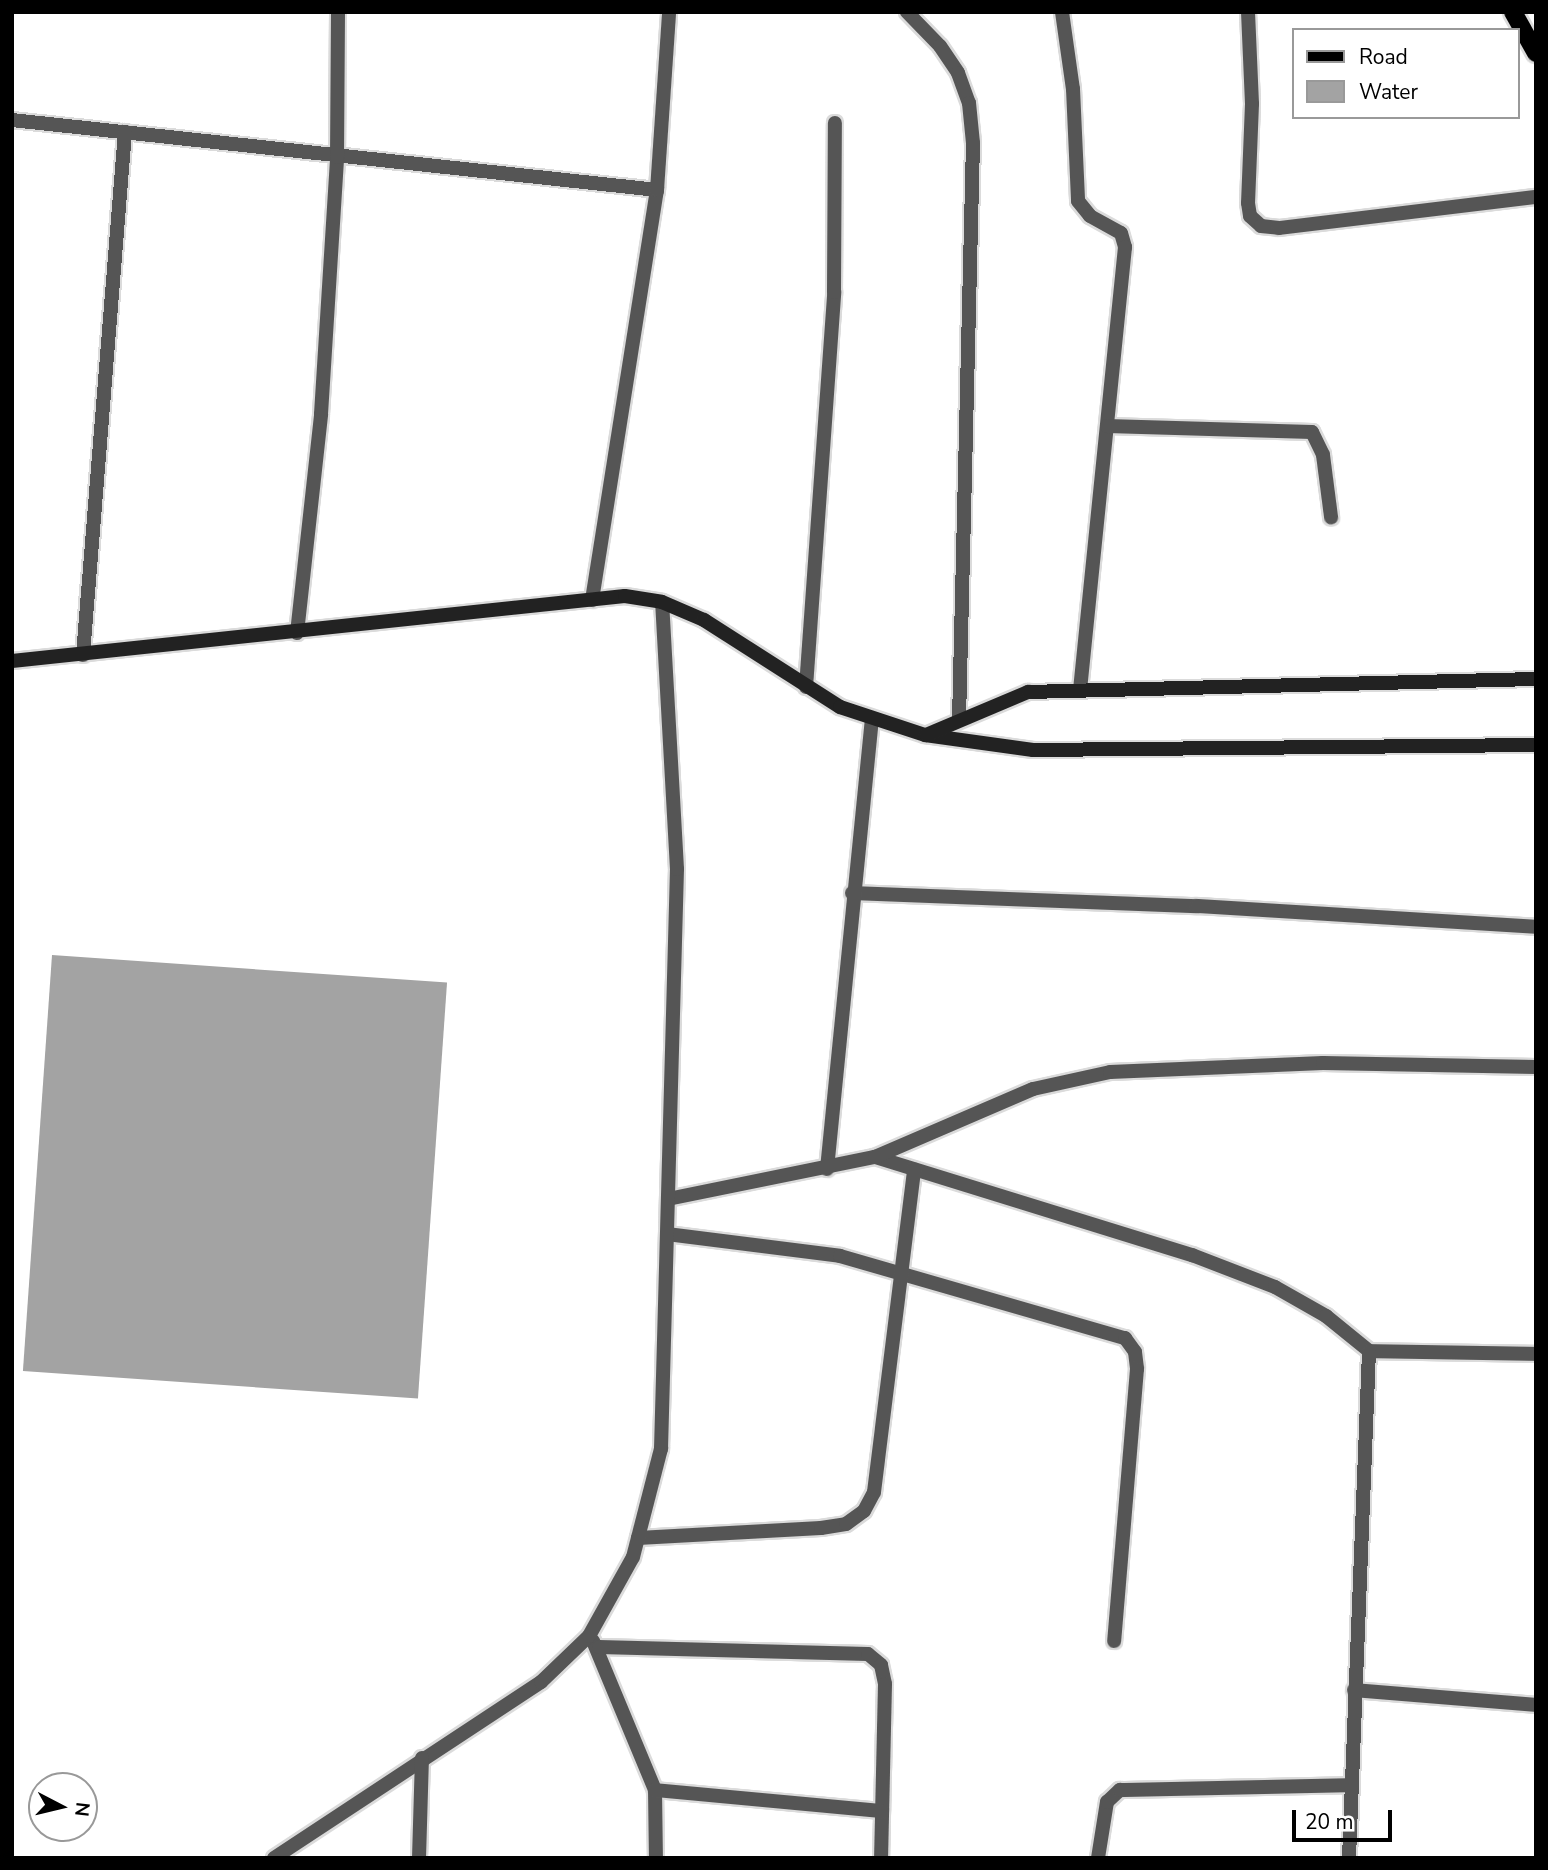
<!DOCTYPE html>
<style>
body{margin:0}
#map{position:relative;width:1548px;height:1870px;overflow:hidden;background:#fff;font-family:"Nunito Sans",sans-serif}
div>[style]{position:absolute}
.water>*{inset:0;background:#a3a3a3;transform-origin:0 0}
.roads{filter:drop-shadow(2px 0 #dbdbdb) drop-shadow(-2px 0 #dbdbdb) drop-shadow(0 2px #dbdbdb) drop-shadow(0 -2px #dbdbdb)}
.street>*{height:14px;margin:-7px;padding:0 7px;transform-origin:7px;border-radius:7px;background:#555}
.secondary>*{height:14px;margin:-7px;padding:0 7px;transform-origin:7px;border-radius:7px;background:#222}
.primary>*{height:18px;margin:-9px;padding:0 9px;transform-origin:9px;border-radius:9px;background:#000}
span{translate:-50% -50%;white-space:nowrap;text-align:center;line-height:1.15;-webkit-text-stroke:5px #fff;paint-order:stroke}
.frame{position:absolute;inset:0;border:14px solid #000;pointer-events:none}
.legend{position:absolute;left:1292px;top:28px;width:228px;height:91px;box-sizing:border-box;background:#fff;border:2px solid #999;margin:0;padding:9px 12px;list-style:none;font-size:21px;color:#000}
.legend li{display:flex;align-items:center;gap:14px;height:35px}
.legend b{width:35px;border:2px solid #999}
.north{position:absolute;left:28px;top:1772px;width:70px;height:70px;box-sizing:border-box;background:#fff;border:2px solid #999;border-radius:50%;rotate:97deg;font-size:19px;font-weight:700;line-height:28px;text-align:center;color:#000}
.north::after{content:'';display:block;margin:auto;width:24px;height:32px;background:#000;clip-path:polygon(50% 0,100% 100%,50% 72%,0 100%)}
.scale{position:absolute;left:1292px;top:1810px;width:100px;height:32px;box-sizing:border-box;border:4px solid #000;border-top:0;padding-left:9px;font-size:21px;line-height:24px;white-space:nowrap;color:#000;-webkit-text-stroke:5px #fff;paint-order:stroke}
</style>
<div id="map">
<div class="water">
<div style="left:52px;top:955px;width:396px;height:417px;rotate:4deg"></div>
</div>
<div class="roads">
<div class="street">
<div style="left:907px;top:12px;width:47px;rotate:45.9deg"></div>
<div style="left:940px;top:46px;width:32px;rotate:56deg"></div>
<div style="left:958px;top:73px;width:32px;rotate:70deg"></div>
<div style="left:969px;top:103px;width:40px;rotate:84.3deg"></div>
<div style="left:973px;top:143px;width:576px;rotate:91.39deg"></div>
<div style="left:1062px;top:12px;width:78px;rotate:81.9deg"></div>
<div style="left:1073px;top:89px;width:112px;rotate:87.4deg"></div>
<div style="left:1078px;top:201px;width:19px;rotate:51deg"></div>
<div style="left:1090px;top:216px;width:35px;rotate:29deg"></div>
<div style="left:1121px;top:233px;width:15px;rotate:74deg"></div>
<div style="left:1125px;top:247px;width:446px;rotate:95.8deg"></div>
<div style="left:1248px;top:12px;width:92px;rotate:87.5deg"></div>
<div style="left:1252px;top:104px;width:99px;rotate:92.3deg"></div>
<div style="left:1248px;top:203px;width:13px;rotate:81deg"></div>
<div style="left:1250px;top:216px;width:15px;rotate:42deg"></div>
<div style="left:1261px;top:226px;width:18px;rotate:6deg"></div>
<div style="left:1279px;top:228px;width:259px;rotate:-6.9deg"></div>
<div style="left:12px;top:120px;width:649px;rotate:6.19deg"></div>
<div style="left:1107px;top:426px;width:205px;rotate:1.7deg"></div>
<div style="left:1312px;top:432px;width:25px;rotate:64deg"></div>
<div style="left:1323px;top:455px;width:63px;rotate:82.6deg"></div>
<div style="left:592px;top:600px;width:415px;rotate:-81deg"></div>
<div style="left:657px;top:190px;width:178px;rotate:-86.1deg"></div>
<div style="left:297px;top:633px;width:220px;rotate:-83.7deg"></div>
<div style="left:321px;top:414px;width:257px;rotate:-86.4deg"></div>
<div style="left:337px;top:157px;width:145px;rotate:-89.6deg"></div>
<div style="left:83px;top:655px;width:525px;rotate:-85.41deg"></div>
<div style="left:806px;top:687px;width:396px;rotate:-85.9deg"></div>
<div style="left:834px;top:292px;width:169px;rotate:-89.7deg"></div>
<div style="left:852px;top:893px;width:345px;rotate:2.2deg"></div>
<div style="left:1197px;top:906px;width:340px;rotate:3.5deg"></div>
<div style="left:875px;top:1157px;width:332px;rotate:17.2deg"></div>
<div style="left:1192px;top:1255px;width:89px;rotate:21.1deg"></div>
<div style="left:1275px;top:1287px;width:59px;rotate:29.6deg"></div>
<div style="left:1326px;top:1316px;width:55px;rotate:39.1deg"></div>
<div style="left:1369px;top:1351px;width:167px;rotate:1deg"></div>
<div style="left:827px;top:1169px;width:452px;rotate:-84.3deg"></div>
<div style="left:668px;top:1199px;width:211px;rotate:-11.5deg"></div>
<div style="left:875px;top:1157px;width:172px;rotate:-23.3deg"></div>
<div style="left:1033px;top:1089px;width:79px;rotate:-12.4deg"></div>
<div style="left:1110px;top:1072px;width:213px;rotate:-2.4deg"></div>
<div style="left:1323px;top:1063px;width:213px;rotate:1.1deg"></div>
<div style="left:667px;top:1234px;width:174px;rotate:7.2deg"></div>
<div style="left:840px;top:1256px;width:297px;rotate:16.1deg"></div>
<div style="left:1125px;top:1338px;width:17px;rotate:54deg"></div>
<div style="left:1135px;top:1352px;width:17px;rotate:83deg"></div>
<div style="left:1137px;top:1369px;width:273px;rotate:94.8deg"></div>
<div style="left:638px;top:1538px;width:183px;rotate:-3.1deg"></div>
<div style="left:821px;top:1528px;width:25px;rotate:-9deg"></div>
<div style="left:846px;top:1524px;width:22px;rotate:-36deg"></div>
<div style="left:864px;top:1511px;width:21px;rotate:-62deg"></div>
<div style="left:874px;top:1492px;width:325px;rotate:-82.9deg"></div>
<div style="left:593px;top:1641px;width:161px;rotate:67.4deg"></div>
<div style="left:655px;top:1790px;width:68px;rotate:89.2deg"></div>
<div style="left:599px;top:1647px;width:269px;rotate:1.5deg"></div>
<div style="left:868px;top:1654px;width:17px;rotate:40deg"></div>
<div style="left:881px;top:1665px;width:19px;rotate:78deg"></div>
<div style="left:885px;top:1684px;width:174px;rotate:91.3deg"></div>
<div style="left:1354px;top:1690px;width:183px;rotate:4.7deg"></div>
<div style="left:655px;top:1790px;width:228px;rotate:5.3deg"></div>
<div style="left:274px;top:1858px;width:320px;rotate:-33.4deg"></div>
<div style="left:541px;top:1682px;width:66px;rotate:-43.8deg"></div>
<div style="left:589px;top:1636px;width:90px;rotate:-60.9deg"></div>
<div style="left:633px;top:1557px;width:112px;rotate:-75.5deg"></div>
<div style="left:661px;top:1449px;width:580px;rotate:-88.42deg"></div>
<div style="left:677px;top:869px;width:267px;rotate:-93.2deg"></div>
<div style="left:419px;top:1858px;width:100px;rotate:-88.3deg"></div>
<div style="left:1098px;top:1858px;width:57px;rotate:-80.9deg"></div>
<div style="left:1107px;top:1802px;width:18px;rotate:-43deg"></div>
<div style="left:1120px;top:1790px;width:231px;rotate:-1.2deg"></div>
<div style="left:1349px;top:1858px;width:507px;rotate:-87.74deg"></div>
</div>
<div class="secondary">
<div style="left:12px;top:661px;width:616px;rotate:-6.05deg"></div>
<div style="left:625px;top:596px;width:37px;rotate:9deg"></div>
<div style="left:662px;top:602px;width:46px;rotate:23.2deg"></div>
<div style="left:704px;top:620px;width:161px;rotate:32.6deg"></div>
<div style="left:840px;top:707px;width:89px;rotate:18.2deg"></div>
<div style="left:925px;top:735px;width:109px;rotate:7.9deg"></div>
<div style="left:1033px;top:750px;width:503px;rotate:-0.57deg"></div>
<div style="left:926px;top:735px;width:111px;rotate:-22.9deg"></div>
<div style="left:1028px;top:692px;width:508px;rotate:-1.47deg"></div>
</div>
<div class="primary">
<div style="left:1513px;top:12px;width:47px;rotate:60.7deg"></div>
</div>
</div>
<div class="frame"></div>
<ul class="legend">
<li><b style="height:9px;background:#000"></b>Road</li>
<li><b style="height:19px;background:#a3a3a3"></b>Water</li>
</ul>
<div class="north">N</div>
<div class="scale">20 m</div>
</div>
